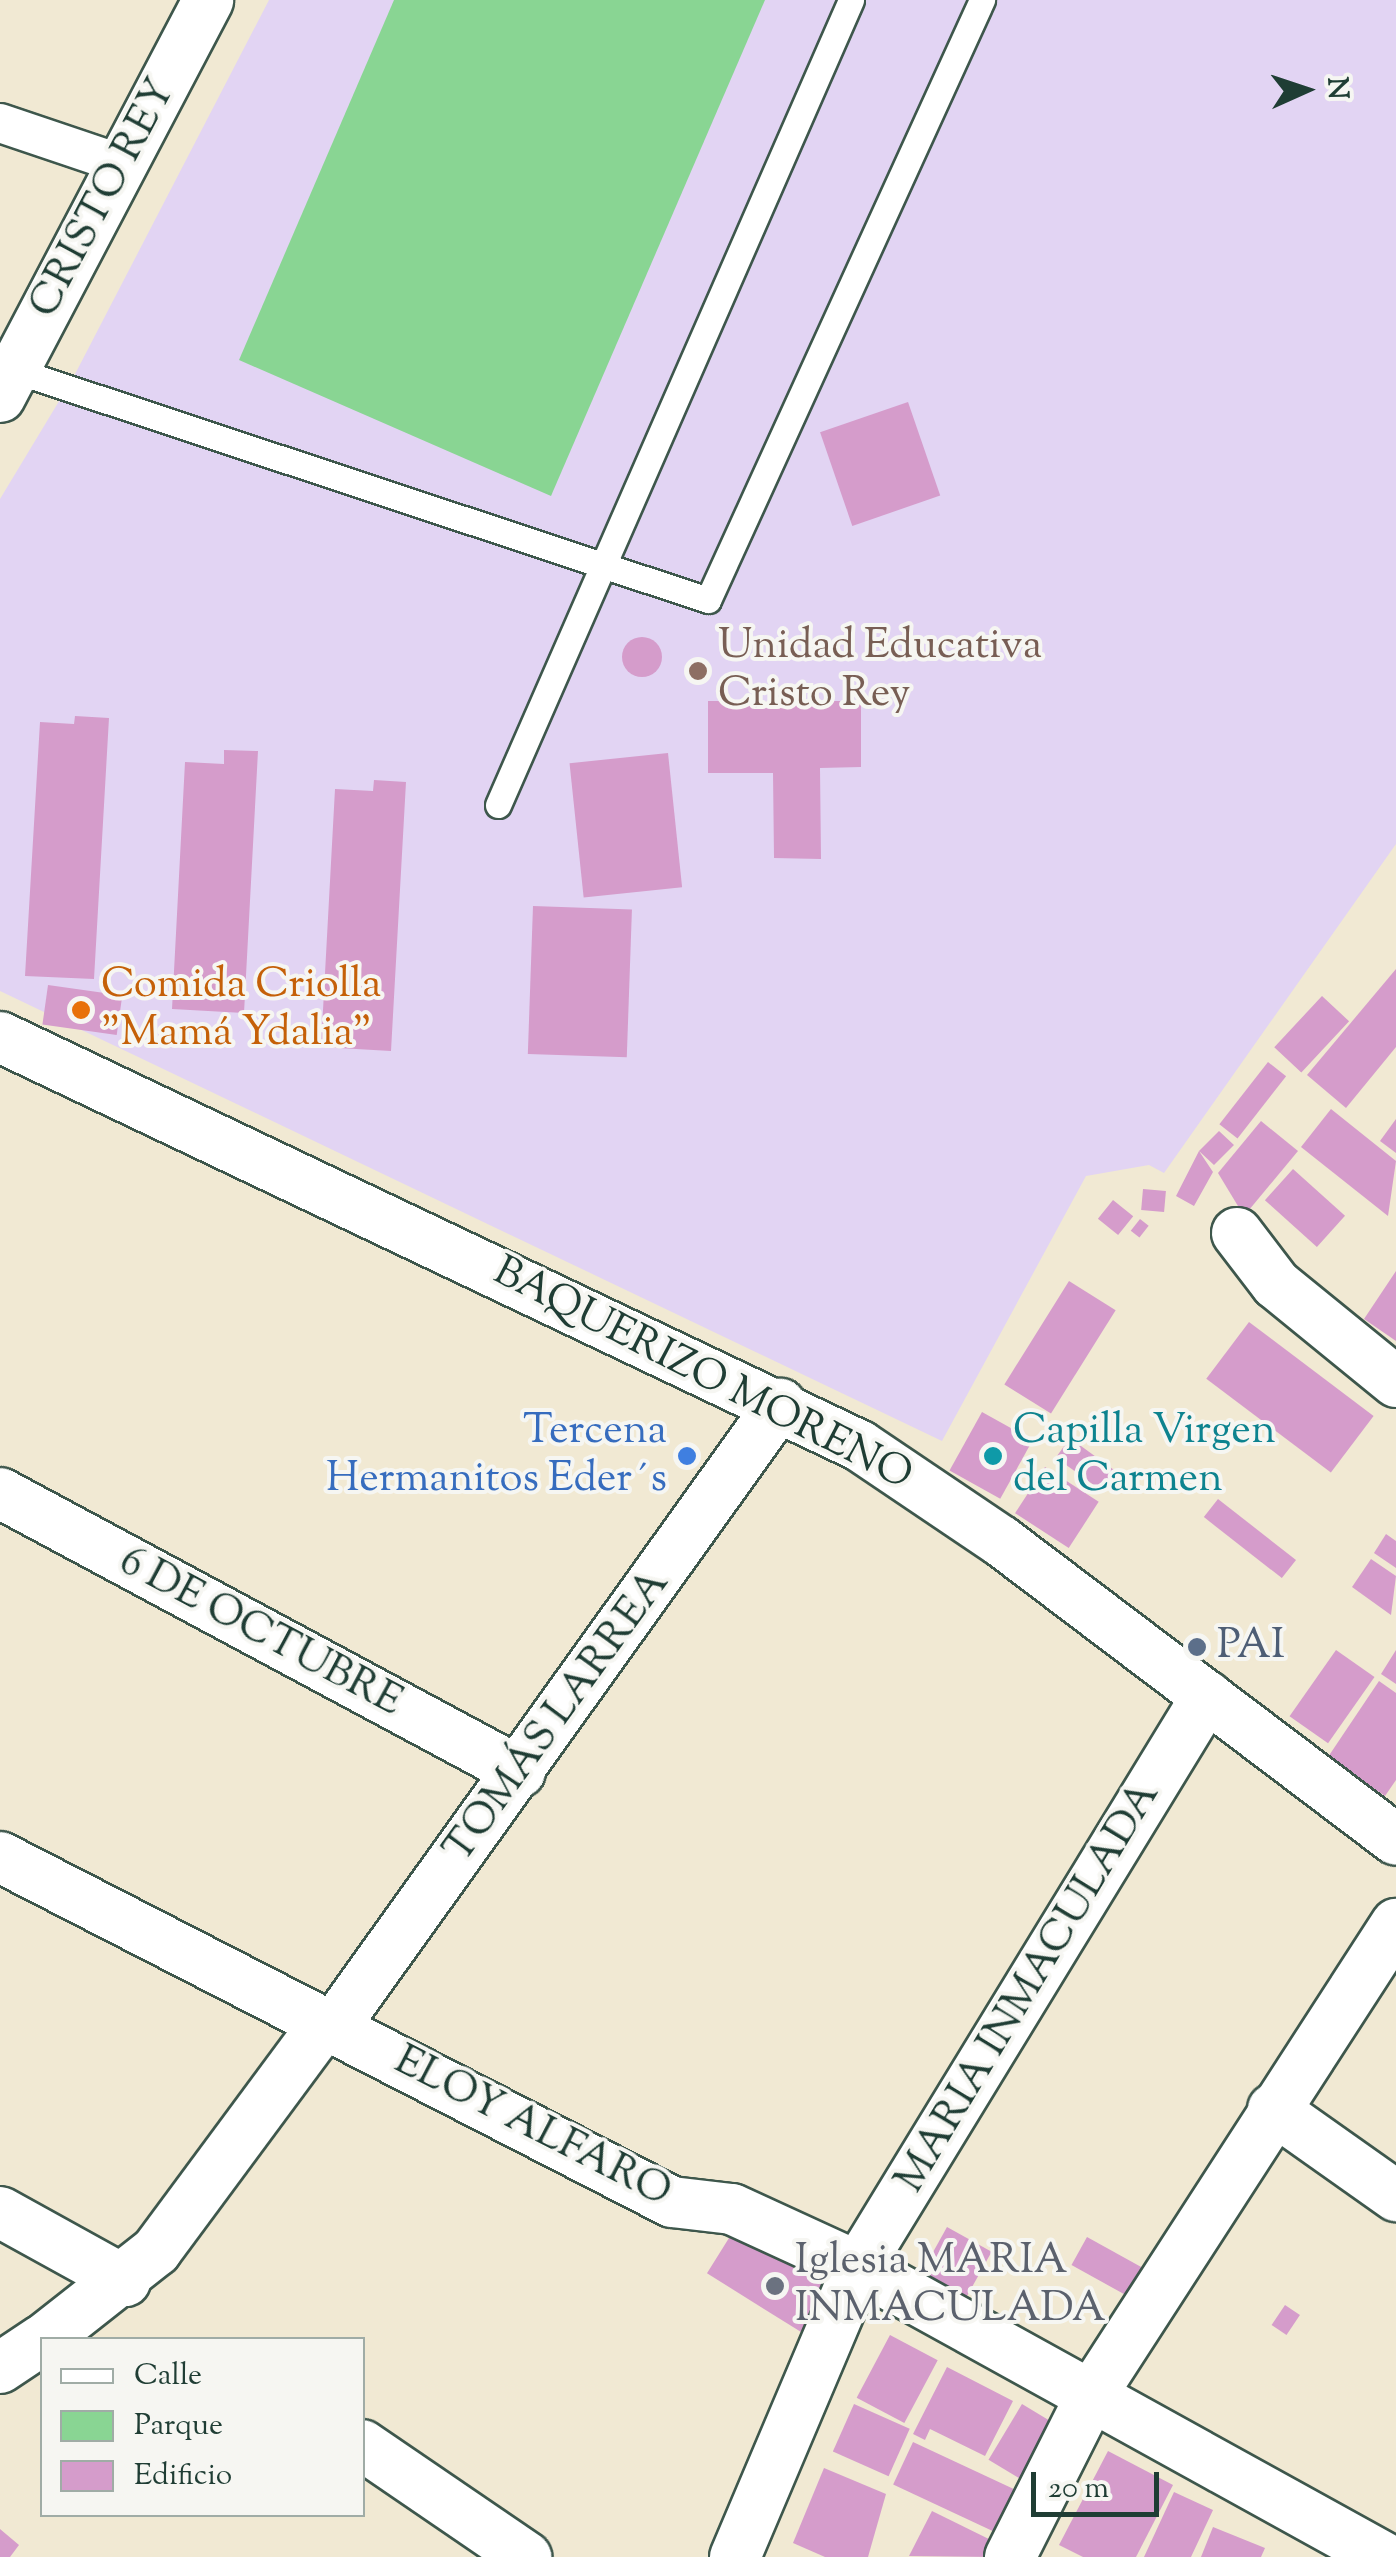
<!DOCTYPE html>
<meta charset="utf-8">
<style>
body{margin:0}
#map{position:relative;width:1396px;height:2557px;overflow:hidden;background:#f1e9d3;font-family:"Sorts Mill Goudy",serif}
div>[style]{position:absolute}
.built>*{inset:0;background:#e2d4f3}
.green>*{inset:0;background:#89d593}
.building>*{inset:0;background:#d59ccb;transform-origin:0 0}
.round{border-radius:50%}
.roads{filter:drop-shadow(2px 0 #3e574c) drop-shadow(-2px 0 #3e574c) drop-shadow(0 2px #3e574c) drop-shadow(0 -2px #3e574c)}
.service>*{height:25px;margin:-12.5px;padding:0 12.5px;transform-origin:12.5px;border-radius:12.5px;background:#fff}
.pedestrian>*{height:38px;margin:-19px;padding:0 19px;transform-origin:19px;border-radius:19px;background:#fff}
.minor>*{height:50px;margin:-25px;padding:0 25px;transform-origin:25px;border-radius:25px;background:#fff}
.dots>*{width:28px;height:28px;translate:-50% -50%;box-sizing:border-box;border:5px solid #f6f6f2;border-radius:50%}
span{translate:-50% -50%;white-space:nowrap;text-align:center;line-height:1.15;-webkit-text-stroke:8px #f6f6f2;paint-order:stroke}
.street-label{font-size:42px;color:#1f3d34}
.education-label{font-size:42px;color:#785e54}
.left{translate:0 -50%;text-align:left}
.food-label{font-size:42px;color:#c56008}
.shop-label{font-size:42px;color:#366cbe}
.right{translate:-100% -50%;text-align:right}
.culture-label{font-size:42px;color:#0d838f}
.service-label{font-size:42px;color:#4e5e75}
.worship-label{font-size:42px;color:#5b616d}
.legend{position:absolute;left:40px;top:2337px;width:325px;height:180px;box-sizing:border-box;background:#f6f6f2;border:2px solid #a0aca6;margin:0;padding:12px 18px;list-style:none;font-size:30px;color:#1f3d34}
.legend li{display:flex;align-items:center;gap:20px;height:50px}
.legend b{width:50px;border:2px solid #a0aca6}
.north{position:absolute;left:1256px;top:40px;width:100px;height:100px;-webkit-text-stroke:8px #f6f6f2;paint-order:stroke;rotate:87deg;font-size:28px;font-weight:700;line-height:40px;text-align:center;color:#1f3d34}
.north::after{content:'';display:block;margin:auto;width:35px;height:45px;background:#1f3d34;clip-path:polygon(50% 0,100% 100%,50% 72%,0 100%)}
.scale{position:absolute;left:1031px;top:2472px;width:128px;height:45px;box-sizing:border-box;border:5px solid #1f3d34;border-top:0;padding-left:12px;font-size:30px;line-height:35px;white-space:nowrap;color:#1f3d34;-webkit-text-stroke:8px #f6f6f2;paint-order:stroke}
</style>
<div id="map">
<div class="built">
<div style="clip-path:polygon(269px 0,1396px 0,1396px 844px,1164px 1173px,1149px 1165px,1086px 1176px,942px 1441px,0 991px,0 499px,73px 378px)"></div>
</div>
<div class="green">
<div style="clip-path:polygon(394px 0,765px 0,551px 496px,239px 360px)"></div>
</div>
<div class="building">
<div style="left:908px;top:402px;width:99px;height:93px;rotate:71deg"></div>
<div class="round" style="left:622px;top:637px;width:40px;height:40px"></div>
<div style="clip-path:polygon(708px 701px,861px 701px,861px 767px,820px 768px,821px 859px,774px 858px,773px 773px,708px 773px)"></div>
<div style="clip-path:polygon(75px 716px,109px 718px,94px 979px,25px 976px,40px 722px,74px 724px)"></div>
<div style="clip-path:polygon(224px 750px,258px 751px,244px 1013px,172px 1009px,185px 762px,224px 764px)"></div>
<div style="left:668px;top:753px;width:135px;height:99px;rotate:84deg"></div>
<div style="clip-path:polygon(374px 780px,406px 782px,391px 1051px,321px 1047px,335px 789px,373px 791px)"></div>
<div style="left:533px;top:906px;width:99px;height:148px;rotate:2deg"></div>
<div style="clip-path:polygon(1396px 969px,1396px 1047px,1346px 1108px,1307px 1075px)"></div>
<div style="left:48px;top:985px;width:75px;height:40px;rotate:8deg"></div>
<div style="left:1322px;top:996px;width:37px;height:70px;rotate:43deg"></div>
<div style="left:1268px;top:1062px;width:23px;height:79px;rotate:38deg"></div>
<div style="clip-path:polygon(1331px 1109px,1396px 1161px,1388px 1216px,1301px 1147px)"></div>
<div style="clip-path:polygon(1396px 1119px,1396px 1153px,1380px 1141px)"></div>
<div style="clip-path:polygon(1261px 1121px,1298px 1151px,1244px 1216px,1218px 1173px)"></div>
<div style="clip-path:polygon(1219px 1131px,1234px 1145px,1214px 1165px,1199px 1151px,1213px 1172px,1194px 1206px,1176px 1196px,1199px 1151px)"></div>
<div style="left:1293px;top:1169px;width:70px;height:42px;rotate:42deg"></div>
<div style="left:1143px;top:1189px;width:23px;height:21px;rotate:5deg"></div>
<div style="left:1113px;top:1200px;width:26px;height:24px;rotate:39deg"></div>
<div style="left:1140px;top:1219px;width:11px;height:15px;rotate:38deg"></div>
<div style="clip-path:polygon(1396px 1271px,1396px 1341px,1364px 1319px)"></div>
<div style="left:1069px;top:1281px;width:55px;height:122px;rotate:32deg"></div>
<div style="left:1249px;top:1322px;width:156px;height:71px;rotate:37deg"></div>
<div style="left:982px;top:1412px;width:58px;height:67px;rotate:29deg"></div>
<div style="left:1070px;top:1438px;width:57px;height:24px;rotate:36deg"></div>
<div style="left:1045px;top:1467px;width:64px;height:55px;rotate:33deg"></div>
<div style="left:1218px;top:1499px;width:99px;height:23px;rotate:38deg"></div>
<div style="clip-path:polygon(1386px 1534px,1396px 1541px,1396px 1568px,1374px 1553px)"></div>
<div style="clip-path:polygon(1371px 1559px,1396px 1576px,1391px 1615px,1352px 1587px)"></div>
<div style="left:1336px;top:1650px;width:47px;height:81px;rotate:35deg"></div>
<div style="clip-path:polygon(1396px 1650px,1396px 1684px,1381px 1674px)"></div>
<div style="clip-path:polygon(1379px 1681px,1396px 1693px,1396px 1780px,1385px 1796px,1328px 1757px)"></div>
<div style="left:947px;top:2227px;width:51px;height:51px;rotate:29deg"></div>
<div style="left:734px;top:2230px;width:129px;height:51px;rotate:32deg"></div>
<div style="left:1087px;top:2237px;width:79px;height:32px;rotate:29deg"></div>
<div style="left:1285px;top:2305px;width:18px;height:24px;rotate:34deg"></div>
<div style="left:890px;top:2335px;width:54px;height:71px;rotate:28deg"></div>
<div style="clip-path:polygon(947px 2367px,1013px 2401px,985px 2456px,930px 2429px,925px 2440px,913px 2434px)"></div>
<div style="left:854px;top:2404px;width:61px;height:52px;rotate:24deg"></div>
<div style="left:1022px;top:2404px;width:45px;height:65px;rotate:31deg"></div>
<div style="left:913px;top:2442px;width:118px;height:47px;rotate:25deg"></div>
<div style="clip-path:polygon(1108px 2451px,1173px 2485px,1136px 2557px,1083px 2557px,1059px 2545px)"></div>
<div style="clip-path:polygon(824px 2468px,886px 2494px,868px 2557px,825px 2557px,793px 2543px)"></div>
<div style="clip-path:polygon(1174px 2492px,1213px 2510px,1191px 2557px,1144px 2557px)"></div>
<div style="clip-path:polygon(932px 2511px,1001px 2545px,995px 2557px,909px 2556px)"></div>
<div style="clip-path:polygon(1213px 2527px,1265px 2548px,1261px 2557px,1201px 2557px)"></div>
<div style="clip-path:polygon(0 2529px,19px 2545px,10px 2557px,0 2557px)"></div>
</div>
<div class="roads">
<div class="service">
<div style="left:14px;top:370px;width:731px;rotate:18.34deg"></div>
<div style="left:708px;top:600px;width:660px;rotate:-65.46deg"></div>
<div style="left:498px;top:805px;width:879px;rotate:-66.32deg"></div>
</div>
<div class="pedestrian">
<div style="left:0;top:123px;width:129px;rotate:18.6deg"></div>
</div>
<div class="minor">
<div style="left:0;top:397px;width:448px;rotate:-62.3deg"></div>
<div style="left:0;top:1037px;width:952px;rotate:25.43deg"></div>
<div style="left:860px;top:1446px;width:170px;rotate:34deg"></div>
<div style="left:1001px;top:1541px;width:495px;rotate:37.1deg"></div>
<div style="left:1237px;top:1233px;width:64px;rotate:52.6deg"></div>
<div style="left:1276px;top:1284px;width:155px;rotate:39.2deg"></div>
<div style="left:0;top:1493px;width:590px;rotate:28.22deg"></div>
<div style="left:0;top:1857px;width:755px;rotate:27.18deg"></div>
<div style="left:672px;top:2202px;width:60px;rotate:6.7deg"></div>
<div style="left:732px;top:2209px;width:139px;rotate:24.7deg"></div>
<div style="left:858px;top:2267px;width:600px;rotate:28.92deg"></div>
<div style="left:333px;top:2028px;width:768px;rotate:-54.38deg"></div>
<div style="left:1273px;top:2109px;width:151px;rotate:35.3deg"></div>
<div style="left:0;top:2212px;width:143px;rotate:28.9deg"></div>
<div style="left:43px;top:2340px;width:144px;rotate:-38.2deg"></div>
<div style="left:156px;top:2251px;width:281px;rotate:-53.5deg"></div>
<div style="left:0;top:2368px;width:50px;rotate:-33.7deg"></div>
<div style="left:362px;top:2445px;width:199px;rotate:34.3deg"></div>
<div style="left:735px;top:2557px;width:315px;rotate:-67deg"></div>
<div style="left:858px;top:2267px;width:669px;rotate:-58.57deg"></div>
<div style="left:1010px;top:2557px;width:182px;rotate:-63.3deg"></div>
<div style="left:1092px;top:2394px;width:560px;rotate:-57.1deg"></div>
</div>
</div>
<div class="dots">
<div style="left:698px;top:671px;background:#8d6e63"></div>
<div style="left:81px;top:1010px;background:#e8710a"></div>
<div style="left:687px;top:1456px;background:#3f7fe0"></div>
<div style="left:993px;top:1456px;background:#0f9aa8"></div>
<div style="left:1197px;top:1647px;background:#5c6f8a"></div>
<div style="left:775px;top:2286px;background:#6b7280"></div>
</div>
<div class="street-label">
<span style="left:104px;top:199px;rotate:-62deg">CRISTO REY</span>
<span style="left:702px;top:1375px;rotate:27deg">BAQUERIZO MORENO</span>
<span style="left:260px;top:1633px;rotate:28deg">6 DE OCTUBRE</span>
<span style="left:558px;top:1717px;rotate:-54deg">TOMÁS LARREA</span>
<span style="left:1029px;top:1988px;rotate:-59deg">MARIA INMACULADA</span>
<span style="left:532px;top:2128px;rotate:27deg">ELOY ALFARO</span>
</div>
<div class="education-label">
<span class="left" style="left:718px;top:671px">Unidad Educativa<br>Cristo Rey</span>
</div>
<div class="food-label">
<span class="left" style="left:101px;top:1010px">Comida Criolla<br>"Mamá Ydalia"</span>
</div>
<div class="shop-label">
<span class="right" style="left:667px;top:1456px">Tercena<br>Hermanitos Eder´s</span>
</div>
<div class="culture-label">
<span class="left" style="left:1013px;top:1456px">Capilla Virgen<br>del Carmen</span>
</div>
<div class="service-label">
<span class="left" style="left:1217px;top:1647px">PAI</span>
</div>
<div class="worship-label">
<span class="left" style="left:795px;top:2286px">Iglesia MARIA<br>INMACULADA</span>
</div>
<ul class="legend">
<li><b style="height:12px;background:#fff"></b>Calle</li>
<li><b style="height:28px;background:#89d593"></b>Parque</li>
<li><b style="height:28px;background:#d59ccb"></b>Edificio</li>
</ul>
<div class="north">N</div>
<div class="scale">20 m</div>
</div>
